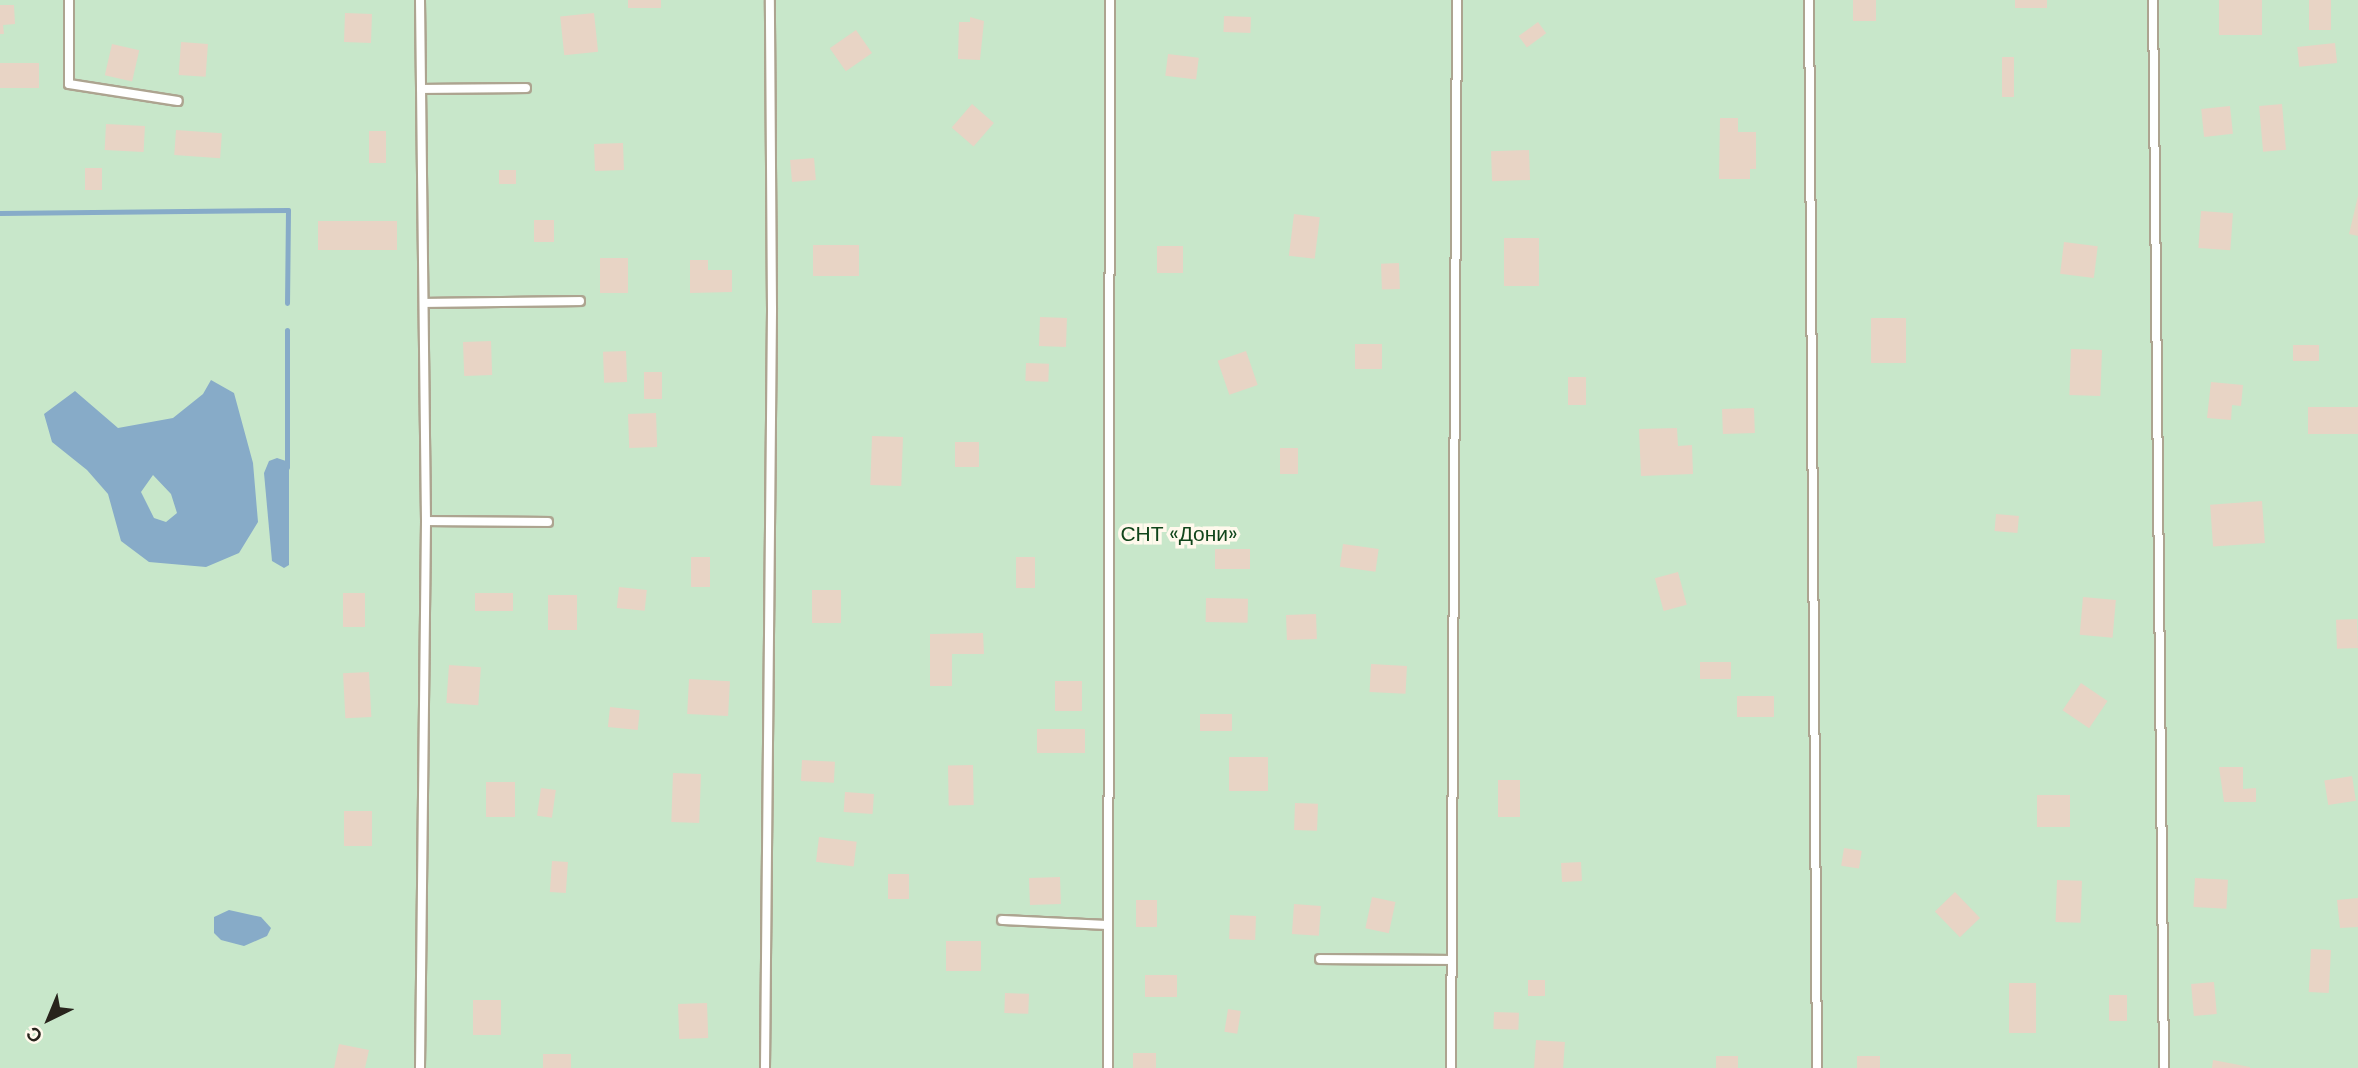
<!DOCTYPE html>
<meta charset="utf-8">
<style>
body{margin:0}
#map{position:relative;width:2358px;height:1068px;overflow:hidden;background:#fff9ec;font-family:"DM Sans",sans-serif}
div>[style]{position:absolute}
.green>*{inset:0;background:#c8e7ca;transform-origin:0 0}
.water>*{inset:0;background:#87abc8}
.stream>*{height:5px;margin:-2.5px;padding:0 2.5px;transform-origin:2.5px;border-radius:2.5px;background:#87abc8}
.building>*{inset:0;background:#e8d4c5;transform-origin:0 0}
.roads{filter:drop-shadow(2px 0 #ada490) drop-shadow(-2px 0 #ada490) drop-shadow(0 2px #ada490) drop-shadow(0 -2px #ada490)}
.service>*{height:8px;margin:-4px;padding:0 4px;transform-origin:4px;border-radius:4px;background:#fff}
span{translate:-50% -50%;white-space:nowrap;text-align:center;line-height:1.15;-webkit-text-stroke:7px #fff9ec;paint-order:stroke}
.park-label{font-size:21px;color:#11451b}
.north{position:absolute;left:14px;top:984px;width:70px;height:70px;-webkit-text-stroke:5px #fff9ec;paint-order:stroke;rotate:223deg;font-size:19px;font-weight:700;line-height:28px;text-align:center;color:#28241c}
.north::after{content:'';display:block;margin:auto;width:24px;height:32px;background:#28241c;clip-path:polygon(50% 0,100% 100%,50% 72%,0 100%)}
</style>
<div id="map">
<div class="green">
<div style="left:0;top:0;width:2358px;height:1068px"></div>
</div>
<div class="water">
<div style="clip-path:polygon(evenodd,211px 380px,234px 393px,253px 463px,258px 522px,239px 553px,206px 567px,149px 562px,121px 541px,108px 494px,87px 470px,52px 442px,44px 414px,75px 391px,118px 428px,173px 418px,203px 394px,211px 380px,153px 475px,171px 494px,177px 513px,166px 522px,154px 518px,141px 492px,153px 475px)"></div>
<div style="clip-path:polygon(277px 458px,289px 462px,289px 565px,284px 568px,272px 561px,264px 473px,269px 461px)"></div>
<div style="clip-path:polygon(229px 910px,261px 917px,271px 928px,267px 936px,244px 946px,221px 940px,214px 933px,214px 917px)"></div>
</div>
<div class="stream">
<div style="left:0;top:213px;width:288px;rotate:-0.6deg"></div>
<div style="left:288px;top:210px;width:93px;rotate:90.6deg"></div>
<div style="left:287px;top:467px;width:137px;rotate:-90deg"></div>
</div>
<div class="building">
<div style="left:628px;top:0;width:33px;height:8px"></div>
<div style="left:1853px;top:0;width:23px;height:21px"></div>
<div style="left:2015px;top:0;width:32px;height:8px"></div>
<div style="left:2219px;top:0;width:43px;height:35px"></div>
<div style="left:2309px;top:0;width:22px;height:30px"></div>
<div style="clip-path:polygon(0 5px,14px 5px,15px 24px,3px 25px,4px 34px,0 34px)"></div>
<div style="left:345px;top:13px;width:27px;height:29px;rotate:2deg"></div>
<div style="left:594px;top:13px;width:39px;height:34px;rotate:84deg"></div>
<div style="left:1224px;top:16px;width:27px;height:16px;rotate:2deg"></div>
<div style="clip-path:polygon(970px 17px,984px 21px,980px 60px,958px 59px,959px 22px,970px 22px)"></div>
<div style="left:1538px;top:22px;width:14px;height:24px;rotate:54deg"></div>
<div style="left:856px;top:30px;width:28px;height:32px;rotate:55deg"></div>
<div style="left:181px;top:42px;width:27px;height:33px;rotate:4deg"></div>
<div style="left:2335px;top:43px;width:20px;height:38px;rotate:84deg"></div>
<div style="left:112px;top:44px;width:28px;height:32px;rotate:13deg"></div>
<div style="left:1168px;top:54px;width:31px;height:22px;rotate:7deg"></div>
<div style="left:2002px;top:57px;width:12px;height:40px"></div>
<div style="left:0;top:63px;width:39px;height:25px"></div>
<div style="left:972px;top:104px;width:29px;height:31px;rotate:41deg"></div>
<div style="left:2282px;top:104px;width:46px;height:23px;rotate:85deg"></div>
<div style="left:2230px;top:106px;width:28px;height:29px;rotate:84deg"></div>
<div style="clip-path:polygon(1720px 118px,1738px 118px,1738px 132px,1756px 132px,1756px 169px,1750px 169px,1750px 179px,1719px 179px)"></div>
<div style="left:106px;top:124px;width:39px;height:26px;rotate:3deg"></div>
<div style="left:176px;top:130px;width:46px;height:25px;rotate:4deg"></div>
<div style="left:369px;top:131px;width:17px;height:32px"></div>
<div style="left:623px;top:143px;width:27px;height:29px;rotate:88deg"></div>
<div style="left:1529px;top:150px;width:30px;height:38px;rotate:88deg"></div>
<div style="left:814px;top:158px;width:22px;height:24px;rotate:85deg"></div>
<div style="left:85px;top:168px;width:17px;height:22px"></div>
<div style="left:499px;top:170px;width:17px;height:14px"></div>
<div style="clip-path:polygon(2358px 196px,2358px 236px,2349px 234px)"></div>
<div style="left:2201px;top:211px;width:32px;height:37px;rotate:4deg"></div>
<div style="left:1294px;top:214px;width:26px;height:42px;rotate:7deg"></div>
<div style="left:534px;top:220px;width:20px;height:22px"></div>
<div style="left:397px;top:221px;width:29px;height:79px;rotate:90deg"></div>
<div style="left:1504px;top:238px;width:35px;height:48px"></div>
<div style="left:2064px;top:242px;width:34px;height:32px;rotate:7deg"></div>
<div style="left:859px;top:245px;width:31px;height:46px;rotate:90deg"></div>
<div style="left:1157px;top:246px;width:26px;height:27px"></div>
<div style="left:600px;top:258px;width:28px;height:35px"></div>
<div style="clip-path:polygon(690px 260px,708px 260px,708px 270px,732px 270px,732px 292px,690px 293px)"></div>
<div style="left:1399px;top:263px;width:26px;height:18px;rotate:88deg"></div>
<div style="left:1040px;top:317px;width:27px;height:29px;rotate:2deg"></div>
<div style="left:1871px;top:318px;width:35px;height:45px"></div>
<div style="left:491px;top:341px;width:34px;height:28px;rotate:88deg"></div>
<div style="left:1355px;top:344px;width:27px;height:25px"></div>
<div style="left:2293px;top:345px;width:26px;height:16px"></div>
<div style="left:2071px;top:349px;width:31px;height:46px;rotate:2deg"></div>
<div style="left:626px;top:351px;width:31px;height:23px;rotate:88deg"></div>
<div style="left:1246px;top:351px;width:36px;height:30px;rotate:71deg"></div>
<div style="left:1026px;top:363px;width:23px;height:18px;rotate:2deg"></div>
<div style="left:644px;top:372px;width:18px;height:27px"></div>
<div style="left:1568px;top:377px;width:18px;height:28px"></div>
<div style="clip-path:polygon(2211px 382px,2243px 385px,2241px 406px,2232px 405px,2231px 420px,2207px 418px)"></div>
<div style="left:2308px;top:407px;width:50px;height:27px"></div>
<div style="left:1754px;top:408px;width:25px;height:32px;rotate:88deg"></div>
<div style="left:656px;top:413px;width:34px;height:28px;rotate:88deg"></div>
<div style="clip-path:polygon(1677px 428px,1678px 446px,1692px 445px,1693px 474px,1641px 476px,1639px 429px)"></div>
<div style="left:872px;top:436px;width:31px;height:49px;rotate:2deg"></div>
<div style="left:955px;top:442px;width:24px;height:25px"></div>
<div style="left:1298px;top:448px;width:26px;height:18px;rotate:90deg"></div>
<div style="left:2262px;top:501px;width:42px;height:52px;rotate:86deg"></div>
<div style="left:1996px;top:514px;width:23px;height:17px;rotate:5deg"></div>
<div style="left:1343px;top:544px;width:36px;height:23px;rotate:8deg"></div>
<div style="left:1215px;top:549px;width:35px;height:20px"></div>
<div style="left:691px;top:557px;width:19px;height:30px"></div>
<div style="left:1016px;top:557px;width:19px;height:31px"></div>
<div style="left:1678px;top:572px;width:34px;height:24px;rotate:75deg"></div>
<div style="left:619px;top:587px;width:28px;height:21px;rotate:6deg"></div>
<div style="left:812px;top:590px;width:29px;height:33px"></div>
<div style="left:343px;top:593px;width:22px;height:34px"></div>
<div style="left:475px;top:593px;width:38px;height:18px"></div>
<div style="left:577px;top:595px;width:35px;height:29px;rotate:90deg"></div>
<div style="left:2083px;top:597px;width:33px;height:38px;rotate:5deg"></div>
<div style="left:1206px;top:598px;width:42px;height:24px;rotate:1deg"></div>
<div style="left:1316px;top:614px;width:25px;height:30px;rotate:88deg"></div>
<div style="left:2357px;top:619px;width:29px;height:21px;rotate:88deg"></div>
<div style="clip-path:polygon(983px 633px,984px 654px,952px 654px,952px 686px,930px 686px,930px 634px)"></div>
<div style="left:1700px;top:662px;width:31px;height:17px"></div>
<div style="left:1371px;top:664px;width:36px;height:28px;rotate:3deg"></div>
<div style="left:449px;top:665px;width:32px;height:38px;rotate:4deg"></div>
<div style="left:369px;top:672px;width:45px;height:26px;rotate:87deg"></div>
<div style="left:689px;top:679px;width:41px;height:35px;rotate:3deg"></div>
<div style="left:1055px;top:681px;width:27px;height:30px"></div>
<div style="left:2081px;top:683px;width:32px;height:33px;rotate:34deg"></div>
<div style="left:1737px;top:696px;width:37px;height:21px"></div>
<div style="left:610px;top:707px;width:30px;height:20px;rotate:6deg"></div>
<div style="left:1200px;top:714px;width:32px;height:17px"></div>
<div style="left:1037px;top:729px;width:48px;height:24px"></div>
<div style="left:1229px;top:757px;width:39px;height:34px"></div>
<div style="left:802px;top:760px;width:33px;height:21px;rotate:3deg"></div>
<div style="left:973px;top:765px;width:40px;height:25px;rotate:89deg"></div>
<div style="clip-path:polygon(2219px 767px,2243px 767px,2243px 789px,2256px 788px,2256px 802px,2224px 802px)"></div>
<div style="left:673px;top:773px;width:28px;height:49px;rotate:2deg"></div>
<div style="left:2352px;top:776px;width:25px;height:28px;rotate:81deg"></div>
<div style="left:1498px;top:780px;width:22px;height:37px"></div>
<div style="left:486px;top:782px;width:29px;height:35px"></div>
<div style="left:541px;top:788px;width:15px;height:28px;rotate:8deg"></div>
<div style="left:845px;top:792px;width:29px;height:20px;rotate:4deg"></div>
<div style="left:2037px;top:795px;width:33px;height:32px"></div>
<div style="left:1295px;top:803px;width:23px;height:27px;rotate:2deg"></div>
<div style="left:344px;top:811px;width:28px;height:35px"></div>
<div style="left:819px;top:837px;width:38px;height:25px;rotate:7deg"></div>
<div style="left:1844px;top:848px;width:18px;height:18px;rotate:9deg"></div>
<div style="left:552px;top:861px;width:16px;height:31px;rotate:4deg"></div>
<div style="left:1581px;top:862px;width:19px;height:20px;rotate:87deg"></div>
<div style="left:888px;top:874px;width:21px;height:25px"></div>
<div style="left:1060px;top:877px;width:27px;height:31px;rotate:88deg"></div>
<div style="left:2195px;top:878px;width:33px;height:29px;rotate:3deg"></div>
<div style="left:2057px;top:880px;width:25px;height:42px;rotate:2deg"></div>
<div style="left:1955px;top:892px;width:36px;height:28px;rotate:46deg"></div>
<div style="left:1372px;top:897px;width:24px;height:32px;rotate:12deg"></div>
<div style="clip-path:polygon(2358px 898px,2358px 927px,2340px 928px,2337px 900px)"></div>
<div style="left:1136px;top:900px;width:21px;height:27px"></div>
<div style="left:1294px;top:904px;width:27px;height:30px;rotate:4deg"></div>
<div style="left:1230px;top:915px;width:26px;height:24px;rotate:2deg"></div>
<div style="left:946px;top:941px;width:35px;height:30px"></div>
<div style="left:2311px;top:949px;width:20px;height:43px;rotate:3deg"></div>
<div style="left:1177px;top:975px;width:22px;height:32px;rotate:90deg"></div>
<div style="left:1528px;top:980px;width:17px;height:16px"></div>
<div style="left:2214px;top:982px;width:32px;height:23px;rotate:85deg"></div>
<div style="left:2009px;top:983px;width:27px;height:50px"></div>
<div style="left:1005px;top:993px;width:24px;height:20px;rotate:2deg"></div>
<div style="left:2109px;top:995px;width:18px;height:26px"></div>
<div style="left:473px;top:1000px;width:28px;height:35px"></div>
<div style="left:707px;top:1003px;width:35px;height:29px;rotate:88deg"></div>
<div style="left:1228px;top:1009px;width:13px;height:23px;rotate:9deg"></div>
<div style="left:1494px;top:1012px;width:25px;height:17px;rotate:2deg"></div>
<div style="left:1536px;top:1040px;width:29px;height:28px;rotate:4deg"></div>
<div style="clip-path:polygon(339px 1044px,369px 1050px,365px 1068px,334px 1068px)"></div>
<div style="left:1156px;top:1053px;width:15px;height:23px;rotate:90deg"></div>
<div style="left:543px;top:1054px;width:28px;height:14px"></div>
<div style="left:1716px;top:1056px;width:22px;height:12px"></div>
<div style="left:1857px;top:1056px;width:23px;height:12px"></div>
<div style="clip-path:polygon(2213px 1060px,2250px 1067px,2250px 1068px,2212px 1068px)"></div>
</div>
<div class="roads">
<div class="service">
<div style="left:69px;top:0;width:84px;rotate:90deg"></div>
<div style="left:69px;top:84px;width:110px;rotate:8.9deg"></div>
<div style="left:1809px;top:0;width:1068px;rotate:89.57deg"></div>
<div style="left:2153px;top:0;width:1068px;rotate:89.41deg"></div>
<div style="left:421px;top:89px;width:105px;rotate:-0.5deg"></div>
<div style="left:424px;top:303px;width:156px;rotate:-0.7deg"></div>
<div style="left:426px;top:521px;width:122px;rotate:0.5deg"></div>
<div style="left:1002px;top:920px;width:106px;rotate:2.7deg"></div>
<div style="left:1320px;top:959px;width:131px;rotate:0.4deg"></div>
<div style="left:420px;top:1068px;width:547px;rotate:-89.37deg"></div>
<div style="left:426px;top:521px;width:521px;rotate:-90.66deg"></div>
<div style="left:765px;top:1068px;width:760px;rotate:-89.47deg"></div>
<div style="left:772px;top:308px;width:308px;rotate:-90.4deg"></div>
<div style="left:1108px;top:1068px;width:1068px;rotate:-89.89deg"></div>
<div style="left:1451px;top:1068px;width:1068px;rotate:-89.68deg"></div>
</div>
</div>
<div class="park-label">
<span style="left:1179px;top:534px">СНТ «Дони»</span>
</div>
<div class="north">С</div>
</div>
